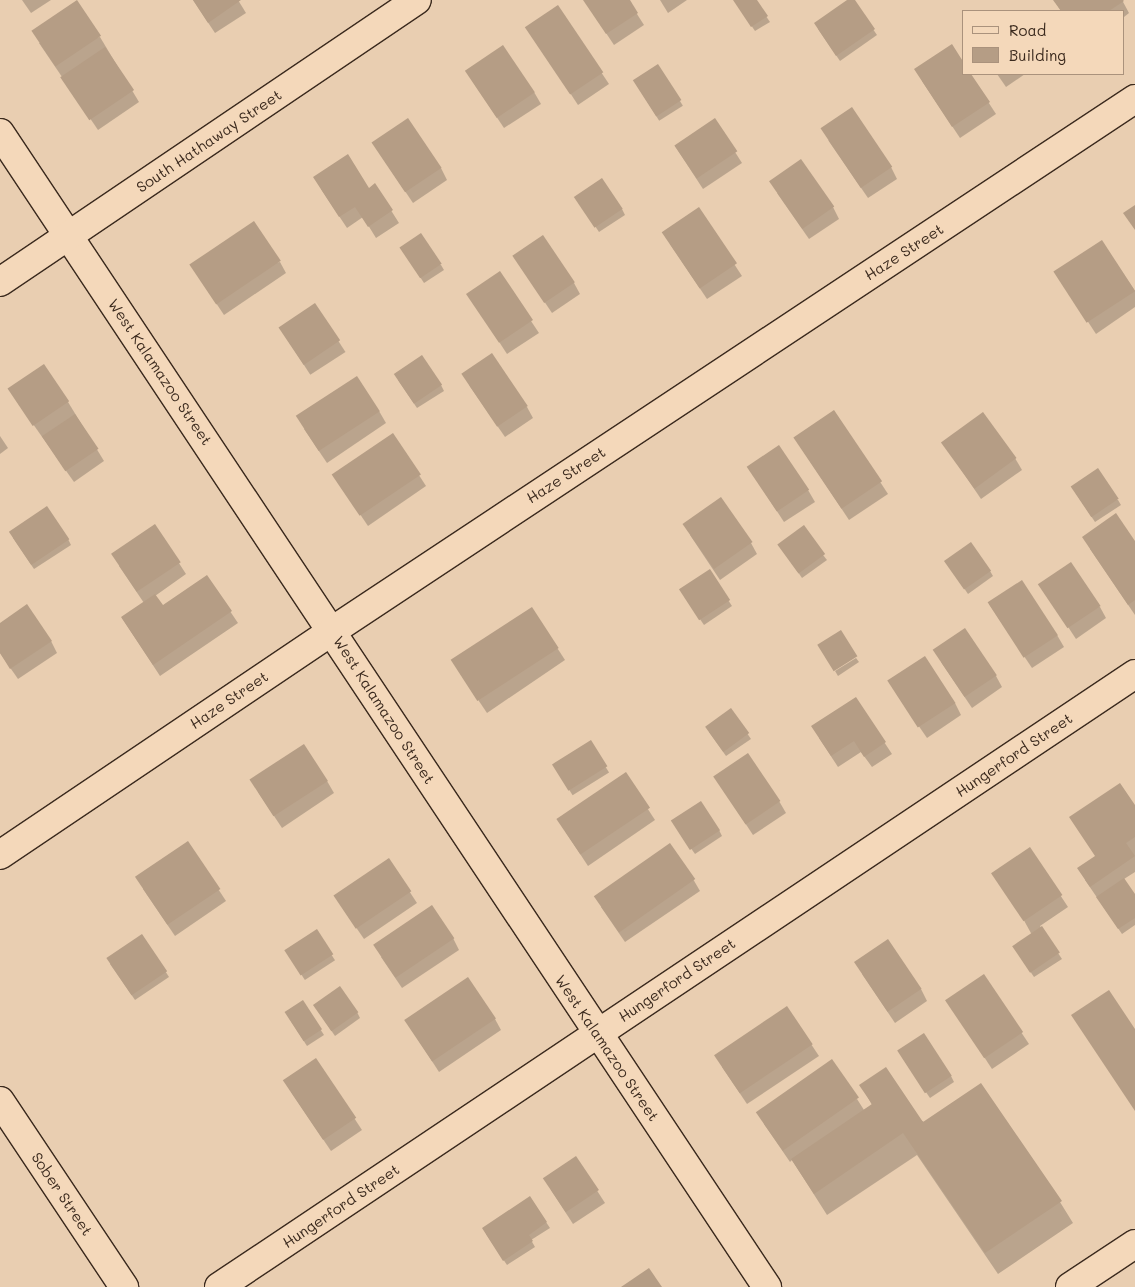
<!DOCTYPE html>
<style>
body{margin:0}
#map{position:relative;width:1135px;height:1287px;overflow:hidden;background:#e9ceb1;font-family:Mali,sans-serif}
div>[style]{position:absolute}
.shadow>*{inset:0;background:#0003;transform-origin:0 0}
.building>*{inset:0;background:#b59d85;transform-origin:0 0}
.roads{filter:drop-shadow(1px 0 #3b2a1e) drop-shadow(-1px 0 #3b2a1e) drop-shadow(0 1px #3b2a1e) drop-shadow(0 -1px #3b2a1e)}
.street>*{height:28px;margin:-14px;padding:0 14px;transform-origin:14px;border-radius:14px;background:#f4d8ba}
.secondary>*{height:28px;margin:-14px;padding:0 14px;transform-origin:14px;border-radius:14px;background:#f4d8ba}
span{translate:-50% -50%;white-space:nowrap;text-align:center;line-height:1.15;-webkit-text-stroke:4px #f4d8ba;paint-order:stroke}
.street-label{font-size:15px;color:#3b2a1e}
.legend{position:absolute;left:962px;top:10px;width:162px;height:65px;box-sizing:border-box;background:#f4d8ba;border:1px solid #aa927c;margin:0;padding:6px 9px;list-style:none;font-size:15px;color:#3b2a1e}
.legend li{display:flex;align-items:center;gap:10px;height:25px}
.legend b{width:25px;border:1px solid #aa927c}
</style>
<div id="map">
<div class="shadow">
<div style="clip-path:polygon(22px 0,51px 0,31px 13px)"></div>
<div style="clip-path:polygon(193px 0,238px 0,246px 13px,215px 33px)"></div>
<div style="clip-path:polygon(584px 0,628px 0,644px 25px,614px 45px)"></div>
<div style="clip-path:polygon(660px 0,687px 0,668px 13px)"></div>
<div style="clip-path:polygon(734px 0,755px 0,770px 22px,755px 31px)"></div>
<div style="clip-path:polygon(849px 0,853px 0,877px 35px,840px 61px,818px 29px)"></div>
<div style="clip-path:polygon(1054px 0,1122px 0,1129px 13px,1124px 17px,1124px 11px,1061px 11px)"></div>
<div style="clip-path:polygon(557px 6px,609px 84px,578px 105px,534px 38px)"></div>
<div style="clip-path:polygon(100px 37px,139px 102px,98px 130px,39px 43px)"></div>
<div style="left:658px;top:66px;width:47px;height:28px;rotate:58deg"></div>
<div style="clip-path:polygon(970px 74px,996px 114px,960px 138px,922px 81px)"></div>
<div style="clip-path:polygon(997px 74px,1025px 74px,1006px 87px)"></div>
<div style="clip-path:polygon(473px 82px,534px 92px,541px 104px,504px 128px)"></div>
<div style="clip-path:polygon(828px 140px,891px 167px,897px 179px,868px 198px)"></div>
<div style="clip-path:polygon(675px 146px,735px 152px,742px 163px,703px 189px)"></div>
<div style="clip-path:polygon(380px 154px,441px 168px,447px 180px,413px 203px)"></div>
<div style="clip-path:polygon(375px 185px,399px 223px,376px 238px,363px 217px,347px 228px,321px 189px,368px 189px)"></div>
<div style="clip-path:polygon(777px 193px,833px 207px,839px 219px,809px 239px)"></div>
<div style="clip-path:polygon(579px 202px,622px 209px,625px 215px,599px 232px)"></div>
<div style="clip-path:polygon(698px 209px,742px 276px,707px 299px,670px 244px)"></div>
<div style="clip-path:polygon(1102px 242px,1135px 291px,1135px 307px,1096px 334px,1056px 273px)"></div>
<div style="clip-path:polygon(405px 254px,441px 265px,444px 270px,424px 283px)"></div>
<div style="clip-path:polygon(280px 262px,286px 273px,224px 315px,198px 276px)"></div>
<div style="clip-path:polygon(521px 267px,574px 283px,580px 294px,552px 313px)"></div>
<div style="clip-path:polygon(499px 273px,539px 333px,507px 354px,475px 305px)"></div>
<div style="left:315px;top:305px;width:56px;height:42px;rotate:57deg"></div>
<div style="clip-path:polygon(398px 380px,441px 385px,444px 391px,417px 408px)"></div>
<div style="clip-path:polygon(469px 385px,527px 407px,533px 418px,505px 437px)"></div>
<div style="clip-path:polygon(16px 400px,68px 402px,104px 461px,74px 482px)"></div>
<div style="clip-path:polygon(379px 411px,386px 423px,327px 463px,304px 429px)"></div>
<div style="clip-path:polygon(834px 411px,888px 494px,849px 520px,802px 449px)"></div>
<div style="clip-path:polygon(393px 435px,426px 486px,368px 526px,341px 486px)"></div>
<div style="clip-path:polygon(0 436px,8px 448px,0 454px)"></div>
<div style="clip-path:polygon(943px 443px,1015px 458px,1022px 470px,981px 499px)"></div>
<div style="clip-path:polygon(748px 467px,808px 490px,815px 502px,784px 522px)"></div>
<div style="clip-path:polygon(1075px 492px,1118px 500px,1121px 505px,1095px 522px)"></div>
<div style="clip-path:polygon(155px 526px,186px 574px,155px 596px,162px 607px,207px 577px,238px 623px,160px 676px,122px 618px,144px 603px,119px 566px)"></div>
<div style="clip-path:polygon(690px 535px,751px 543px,757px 554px,720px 580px)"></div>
<div style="clip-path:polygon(13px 538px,68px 539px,71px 545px,34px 569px)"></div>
<div style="clip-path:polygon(1135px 544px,1135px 615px,1090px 549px)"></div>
<div style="clip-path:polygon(782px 549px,823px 555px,827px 560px,802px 578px)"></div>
<div style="clip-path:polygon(949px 566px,990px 571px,993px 576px,968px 594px)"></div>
<div style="clip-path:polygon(709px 571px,732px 606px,704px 625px,684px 596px)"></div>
<div style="clip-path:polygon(1047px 595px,1100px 607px,1106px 618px,1076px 639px)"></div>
<div style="clip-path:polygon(989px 604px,1057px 635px,1064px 647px,1032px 668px)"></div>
<div style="clip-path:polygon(532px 609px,565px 660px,487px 713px,460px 673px)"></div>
<div style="clip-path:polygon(0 624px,51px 641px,57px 653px,18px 679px,0 653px)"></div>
<div style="clip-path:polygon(856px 658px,859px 662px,838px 676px,835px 671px)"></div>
<div style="clip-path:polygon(941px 662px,996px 676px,1002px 687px,972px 708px)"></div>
<div style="clip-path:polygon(896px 693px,955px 703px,961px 715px,927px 738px)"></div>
<div style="clip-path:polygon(855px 698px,892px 754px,872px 767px,861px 752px,838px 767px,819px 738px)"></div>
<div style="clip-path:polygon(731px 710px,751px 739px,726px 756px,709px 732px)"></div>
<div style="left:590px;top:742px;width:36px;height:43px;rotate:58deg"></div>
<div style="clip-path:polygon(625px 774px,655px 820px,588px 866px,565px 831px)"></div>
<div style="clip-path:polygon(327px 781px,334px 793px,282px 828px,258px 792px)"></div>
<div style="clip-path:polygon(722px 788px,779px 801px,786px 813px,753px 835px)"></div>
<div style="clip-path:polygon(1135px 808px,1135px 872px,1124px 879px,1135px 896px,1135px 925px,1122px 934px,1085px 880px,1096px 857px)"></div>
<div style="clip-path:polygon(676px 827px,719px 830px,722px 836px,695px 854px)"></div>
<div style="clip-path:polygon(188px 843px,226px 901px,175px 936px,143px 889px)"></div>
<div style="clip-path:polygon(1030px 849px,1068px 907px,1040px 926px,1062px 959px,1034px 977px,1017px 952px,1032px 935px,1021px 915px)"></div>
<div style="clip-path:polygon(388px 859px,417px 903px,364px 939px,342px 907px)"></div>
<div style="clip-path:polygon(693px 879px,700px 891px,625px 942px,601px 907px)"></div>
<div style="left:316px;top:931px;width:35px;height:36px;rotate:57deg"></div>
<div style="clip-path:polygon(142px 935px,169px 977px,135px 1000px,110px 964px)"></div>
<div style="clip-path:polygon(453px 938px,459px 950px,402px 988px,381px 957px)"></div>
<div style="clip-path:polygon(862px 974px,921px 989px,927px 1001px,895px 1023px)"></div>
<div style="clip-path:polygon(983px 975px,1029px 1044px,992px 1069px,954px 1011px)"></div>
<div style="clip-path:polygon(303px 1002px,324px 1035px,307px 1046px,289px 1018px)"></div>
<div style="clip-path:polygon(787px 1008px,819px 1056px,747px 1104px,722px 1067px)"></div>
<div style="clip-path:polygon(318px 1011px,357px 1012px,360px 1018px,335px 1036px)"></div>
<div style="clip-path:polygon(495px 1019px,501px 1030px,439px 1072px,406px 1021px)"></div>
<div style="clip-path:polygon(902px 1057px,951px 1076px,954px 1082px,930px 1098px)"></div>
<div style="clip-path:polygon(316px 1060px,362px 1130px,331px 1151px,291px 1092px)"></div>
<div style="clip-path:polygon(861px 1085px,1060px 1202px,1073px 1223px,998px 1274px,917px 1155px,827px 1215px,792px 1160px,790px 1162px,764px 1124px,857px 1099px,864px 1110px,872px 1105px)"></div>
<div style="clip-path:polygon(576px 1158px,605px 1203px,573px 1224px,551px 1190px)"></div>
<div style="clip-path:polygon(530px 1198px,550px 1228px,531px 1240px,535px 1247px,507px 1265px,486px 1234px)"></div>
</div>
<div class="building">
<div style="left:77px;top:0;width:43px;height:55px;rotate:56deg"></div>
<div style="clip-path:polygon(193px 0,241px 0,208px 23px)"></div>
<div style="clip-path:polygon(583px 0,630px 0,638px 13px,606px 34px)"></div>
<div style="clip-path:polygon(733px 0,757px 0,768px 16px,751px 27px)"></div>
<div style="clip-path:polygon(847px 0,855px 0,875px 29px,836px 56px,814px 23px)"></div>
<div style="clip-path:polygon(1053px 0,1123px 0,1124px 1px,1109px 11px,1061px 11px)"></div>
<div style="left:558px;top:5px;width:81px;height:40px;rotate:56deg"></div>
<div style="clip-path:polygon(952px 44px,964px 63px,964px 74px,971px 74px,990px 102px,952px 127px,914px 69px)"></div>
<div style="left:503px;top:45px;width:57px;height:46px;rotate:56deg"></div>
<div style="left:105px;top:47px;width:52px;height:54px;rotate:56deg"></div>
<div style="left:658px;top:64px;width:43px;height:30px;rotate:57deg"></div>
<div style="left:852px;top:107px;width:72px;height:38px;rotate:56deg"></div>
<div style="left:408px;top:118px;width:60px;height:44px;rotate:56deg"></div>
<div style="left:715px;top:118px;width:40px;height:49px;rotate:56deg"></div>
<div style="clip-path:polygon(348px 154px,369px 188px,375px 183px,393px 210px,368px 227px,355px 207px,339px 217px,313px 177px)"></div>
<div style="left:801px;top:159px;width:58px;height:39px;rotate:55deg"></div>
<div style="left:602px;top:178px;width:37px;height:34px;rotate:56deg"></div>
<div style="clip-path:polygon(1135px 205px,1135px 230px,1123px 213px)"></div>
<div style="left:699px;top:207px;width:68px;height:45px;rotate:56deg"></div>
<div style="left:254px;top:221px;width:48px;height:78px;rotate:56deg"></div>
<div style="left:421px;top:233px;width:37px;height:26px;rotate:56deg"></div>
<div style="left:543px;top:235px;width:57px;height:37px;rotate:56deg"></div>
<div style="left:1102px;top:240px;width:61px;height:58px;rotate:57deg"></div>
<div style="left:500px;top:271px;width:59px;height:41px;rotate:56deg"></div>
<div style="left:315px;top:303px;width:45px;height:44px;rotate:56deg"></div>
<div style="left:492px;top:353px;width:64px;height:37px;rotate:56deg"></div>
<div style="left:422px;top:355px;width:36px;height:34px;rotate:56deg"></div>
<div style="left:44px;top:364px;width:45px;height:44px;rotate:56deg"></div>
<div style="left:357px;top:376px;width:42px;height:73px;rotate:57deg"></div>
<div style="left:834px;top:410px;width:86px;height:49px;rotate:56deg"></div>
<div style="left:983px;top:412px;width:57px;height:52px;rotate:54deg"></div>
<div style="left:75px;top:414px;width:42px;height:40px;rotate:56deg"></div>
<div style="left:393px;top:433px;width:50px;height:74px;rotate:56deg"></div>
<div style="left:779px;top:445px;width:54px;height:39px;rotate:56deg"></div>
<div style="left:1098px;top:468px;width:37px;height:33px;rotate:56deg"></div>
<div style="left:721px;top:497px;width:55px;height:47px;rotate:55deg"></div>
<div style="left:47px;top:506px;width:40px;height:46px;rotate:56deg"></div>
<div style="clip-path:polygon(1116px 513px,1135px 541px,1135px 600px,1128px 605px,1082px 537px)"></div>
<div style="left:155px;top:524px;width:46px;height:53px;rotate:56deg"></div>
<div style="left:804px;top:525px;width:36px;height:33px;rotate:54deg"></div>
<div style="left:971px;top:542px;width:35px;height:33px;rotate:55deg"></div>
<div style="left:1071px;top:562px;width:53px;height:40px;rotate:56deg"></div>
<div style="left:710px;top:569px;width:37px;height:37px;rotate:57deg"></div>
<div style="clip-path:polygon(207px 575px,232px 611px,153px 665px,121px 617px,155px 594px,163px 605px)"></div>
<div style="left:1022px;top:580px;width:66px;height:41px;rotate:57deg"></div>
<div style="clip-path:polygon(27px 604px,52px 641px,10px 669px,0 653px,0 623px)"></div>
<div style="left:532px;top:607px;width:49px;height:97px;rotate:57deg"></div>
<div style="left:965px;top:628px;width:57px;height:39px;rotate:56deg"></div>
<div style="left:841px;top:630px;width:31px;height:28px;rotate:58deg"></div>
<div style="left:925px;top:656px;width:56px;height:45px;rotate:57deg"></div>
<div style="clip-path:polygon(856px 697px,886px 742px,864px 757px,854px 741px,831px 756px,811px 726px)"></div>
<div style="left:731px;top:708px;width:31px;height:32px;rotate:54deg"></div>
<div style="left:591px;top:740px;width:31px;height:46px;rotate:58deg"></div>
<div style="left:304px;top:744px;width:44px;height:65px;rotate:57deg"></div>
<div style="left:748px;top:753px;width:58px;height:42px;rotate:56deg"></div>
<div style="left:626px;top:772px;width:43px;height:84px;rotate:56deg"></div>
<div style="clip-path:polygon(1120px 783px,1135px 805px,1135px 837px,1126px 843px,1135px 856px,1090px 887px,1077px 868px,1095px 856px,1069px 817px)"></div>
<div style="left:701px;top:801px;width:35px;height:36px;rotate:57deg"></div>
<div style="left:188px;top:841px;width:58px;height:64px;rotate:56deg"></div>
<div style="left:670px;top:843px;width:44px;height:93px;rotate:55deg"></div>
<div style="left:1030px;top:847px;width:58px;height:47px;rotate:56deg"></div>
<div style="left:389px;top:858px;width:40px;height:67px;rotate:56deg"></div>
<div style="clip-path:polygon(1124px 878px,1135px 894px,1135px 918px,1118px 929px,1096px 897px)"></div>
<div style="left:432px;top:905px;width:40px;height:71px;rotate:56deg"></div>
<div style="left:1042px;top:926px;width:32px;height:36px;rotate:56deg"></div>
<div style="left:317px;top:929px;width:30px;height:39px;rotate:57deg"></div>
<div style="left:142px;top:934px;width:45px;height:43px;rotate:56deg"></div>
<div style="left:888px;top:939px;width:60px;height:41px;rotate:56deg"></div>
<div style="left:984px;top:974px;width:70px;height:47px;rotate:56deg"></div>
<div style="left:468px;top:977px;width:50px;height:77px;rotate:56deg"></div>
<div style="left:340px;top:986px;width:32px;height:33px;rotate:55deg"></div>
<div style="clip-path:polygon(1109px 990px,1135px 1029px,1135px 1111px,1071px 1015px)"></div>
<div style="left:303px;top:1000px;width:35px;height:22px;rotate:57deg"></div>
<div style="left:787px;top:1006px;width:46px;height:88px;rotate:56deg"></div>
<div style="left:924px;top:1033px;width:51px;height:32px;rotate:57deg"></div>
<div style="left:316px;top:1058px;width:72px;height:40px;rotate:56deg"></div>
<div style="left:832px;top:1059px;width:47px;height:93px;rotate:55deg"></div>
<div style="clip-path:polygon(886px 1067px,923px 1122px,981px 1083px,1062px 1201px,985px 1253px,903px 1133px,814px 1194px,791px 1159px,872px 1104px,859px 1085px)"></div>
<div style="left:576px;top:1156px;width:41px;height:40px;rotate:56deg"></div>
<div style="clip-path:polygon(530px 1196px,547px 1222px,529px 1235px,533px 1241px,503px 1261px,482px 1228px)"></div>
<div style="clip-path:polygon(649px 1268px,662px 1287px,621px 1287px)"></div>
</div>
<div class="roads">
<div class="street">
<div style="left:0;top:133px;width:1386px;rotate:56.39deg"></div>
<div style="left:0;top:282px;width:503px;rotate:-34.07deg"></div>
<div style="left:0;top:855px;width:400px;rotate:-34deg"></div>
<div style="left:332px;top:631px;width:963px;rotate:-33.53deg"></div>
<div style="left:0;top:1101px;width:224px;rotate:56.3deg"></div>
<div style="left:219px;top:1287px;width:1102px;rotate:-33.79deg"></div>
</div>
<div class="secondary">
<div style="left:1070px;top:1287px;width:78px;rotate:-33.5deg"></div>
</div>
</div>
<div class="street-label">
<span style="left:209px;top:141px;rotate:-34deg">South Hathaway Street</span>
<span style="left:904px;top:252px;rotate:-33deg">Haze Street</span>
<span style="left:160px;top:372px;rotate:56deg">West Kalamazoo Street</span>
<span style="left:566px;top:475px;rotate:-33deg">Haze Street</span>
<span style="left:229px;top:700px;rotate:-34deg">Haze Street</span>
<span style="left:384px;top:710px;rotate:57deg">West Kalamazoo Street</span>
<span style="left:1014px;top:755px;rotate:-34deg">Hungerford Street</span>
<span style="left:677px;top:980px;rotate:-34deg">Hungerford Street</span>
<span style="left:607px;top:1048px;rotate:56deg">West Kalamazoo Street</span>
<span style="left:62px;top:1194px;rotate:56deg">Sober Street</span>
<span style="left:341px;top:1206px;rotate:-34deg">Hungerford Street</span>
</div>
<ul class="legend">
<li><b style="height:6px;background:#f4d8ba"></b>Road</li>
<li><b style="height:14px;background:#b59d85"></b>Building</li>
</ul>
</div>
